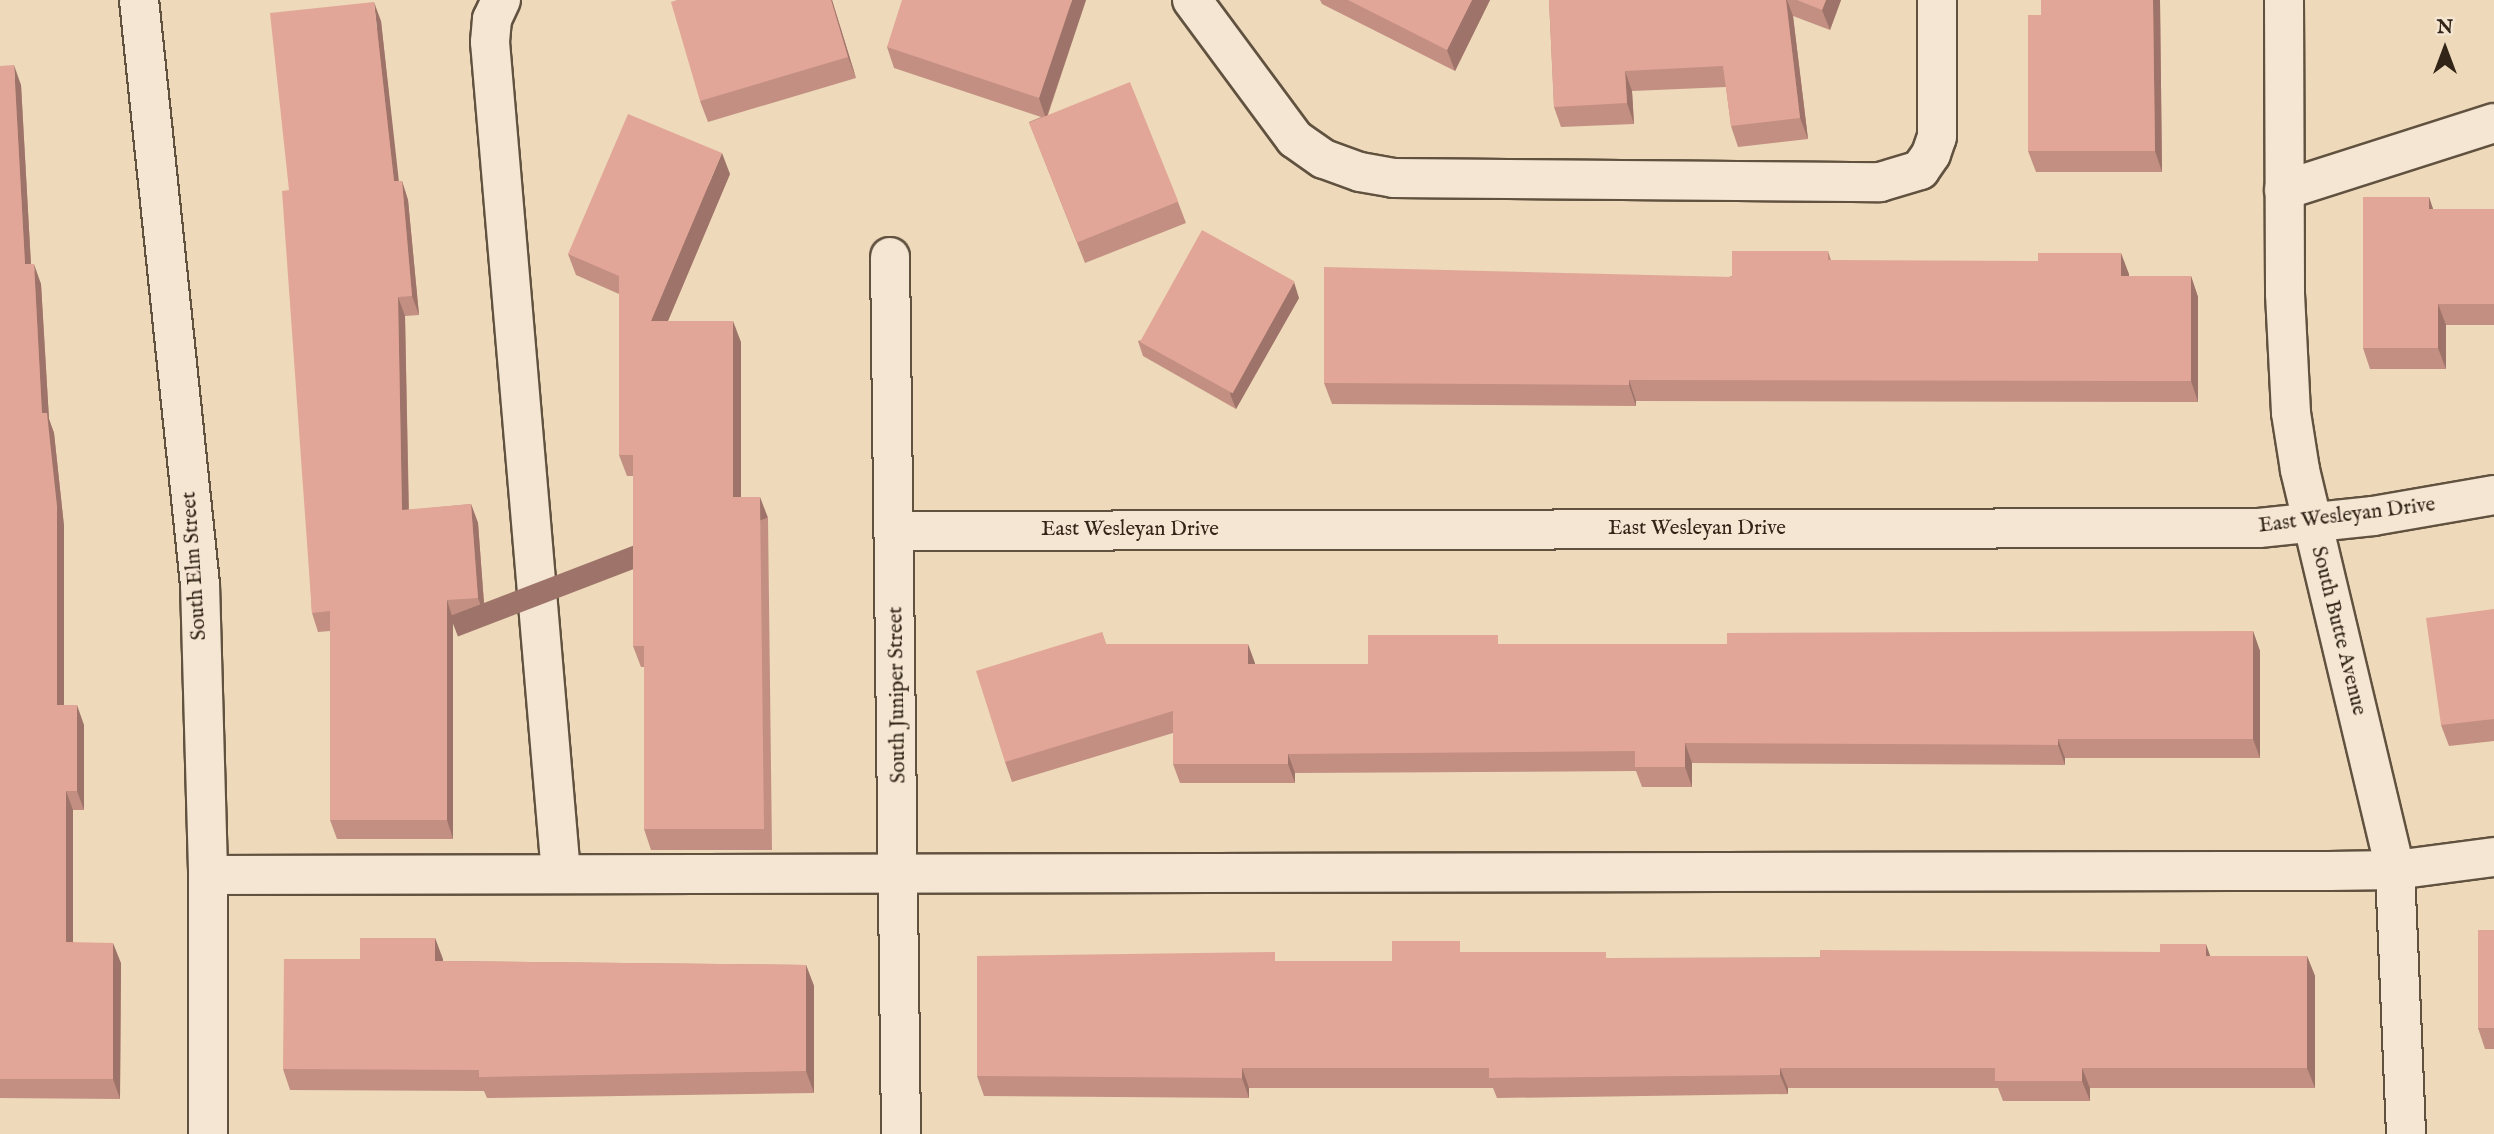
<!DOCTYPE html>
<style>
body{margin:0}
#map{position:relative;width:2494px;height:1134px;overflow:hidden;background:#eed9ba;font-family:"IM FELL English",serif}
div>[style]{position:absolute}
.roads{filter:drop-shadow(2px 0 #615240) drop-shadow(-2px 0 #615240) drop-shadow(0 2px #615240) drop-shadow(0 -2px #615240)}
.minor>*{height:38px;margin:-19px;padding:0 19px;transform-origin:19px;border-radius:19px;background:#f4e6d2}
.wall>*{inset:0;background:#c28f82}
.shaded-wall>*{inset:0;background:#9e746a;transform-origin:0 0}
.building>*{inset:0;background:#e1a697;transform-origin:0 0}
span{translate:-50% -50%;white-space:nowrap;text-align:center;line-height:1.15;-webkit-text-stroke:5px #f4e6d2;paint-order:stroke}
.street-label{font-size:21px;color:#322518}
.north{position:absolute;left:2410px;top:14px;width:70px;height:70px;-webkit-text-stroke:5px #f4e6d2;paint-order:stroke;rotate:0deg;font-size:19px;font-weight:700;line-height:28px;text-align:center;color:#322518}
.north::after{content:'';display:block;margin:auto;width:24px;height:32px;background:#322518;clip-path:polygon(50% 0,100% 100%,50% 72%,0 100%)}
</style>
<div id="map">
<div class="roads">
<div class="minor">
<div style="left:139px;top:0;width:587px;rotate:84.04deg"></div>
<div style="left:200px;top:584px;width:291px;rotate:88.4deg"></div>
<div style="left:208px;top:875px;width:259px;rotate:90deg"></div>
<div style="left:501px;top:0;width:21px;rotate:115deg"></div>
<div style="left:492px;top:19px;width:23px;rotate:95deg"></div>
<div style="left:490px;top:42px;width:835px;rotate:85.12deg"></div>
<div style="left:1192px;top:0;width:173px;rotate:53.5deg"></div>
<div style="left:1295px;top:139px;width:35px;rotate:35deg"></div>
<div style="left:1324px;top:159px;width:38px;rotate:20deg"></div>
<div style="left:1360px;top:172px;width:34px;rotate:10deg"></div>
<div style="left:1393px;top:178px;width:487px;rotate:0.5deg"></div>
<div style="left:1880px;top:182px;width:42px;rotate:-16.7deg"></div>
<div style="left:1920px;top:170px;width:19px;rotate:-55deg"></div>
<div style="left:1931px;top:154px;width:18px;rotate:-71deg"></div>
<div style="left:1937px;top:137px;width:137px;rotate:-90deg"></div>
<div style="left:2284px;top:0;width:294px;rotate:89.8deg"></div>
<div style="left:2285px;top:294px;width:119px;rotate:87.1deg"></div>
<div style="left:2291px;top:413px;width:58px;rotate:81deg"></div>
<div style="left:2300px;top:470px;width:411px;rotate:76.6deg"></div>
<div style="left:2395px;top:870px;width:264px;rotate:87.6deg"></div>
<div style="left:2284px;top:190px;width:220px;rotate:-17.7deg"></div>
<div style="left:890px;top:257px;width:877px;rotate:89.28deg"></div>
<div style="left:897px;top:531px;width:1362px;rotate:-0.13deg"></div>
<div style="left:2259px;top:528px;width:115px;rotate:-6deg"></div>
<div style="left:2373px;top:516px;width:123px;rotate:-9.8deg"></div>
<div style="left:208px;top:875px;width:2121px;rotate:-0.11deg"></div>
<div style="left:2329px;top:871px;width:66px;rotate:-0.9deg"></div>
<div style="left:2395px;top:870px;width:100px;rotate:-7.5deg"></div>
</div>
</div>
<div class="wall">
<div style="clip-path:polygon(832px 0,856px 78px,708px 122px,700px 101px)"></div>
<div style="clip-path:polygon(1086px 0,1048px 115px,1178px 202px,1186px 223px,1085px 263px,1029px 122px,1041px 117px,894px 68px,887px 47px)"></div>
<div style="clip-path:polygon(1320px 0,1490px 0,1455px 71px,1322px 4px)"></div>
<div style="clip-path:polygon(1549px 0,1841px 0,1830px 30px,1793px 16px,1808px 139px,1738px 147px,1731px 126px,1726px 87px,1632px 91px,1634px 124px,1561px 127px,1554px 107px)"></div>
<div style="clip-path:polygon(2041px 0,2160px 0,2162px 172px,2036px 172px,2028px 151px,2041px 15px)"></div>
<div style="clip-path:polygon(381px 21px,398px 181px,402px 181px,408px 200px,419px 315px,405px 316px,409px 510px,471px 504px,478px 523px,485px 617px,453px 619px,453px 839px,337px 839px,330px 820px,330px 631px,318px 632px,312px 613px,289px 190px)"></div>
<div style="clip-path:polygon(0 66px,21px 85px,31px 264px,41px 284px,49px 419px,54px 433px,64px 526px,64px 705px,84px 725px,84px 810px,73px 810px,73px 942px,121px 963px,120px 1099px,0 1098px)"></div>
<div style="clip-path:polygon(730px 174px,668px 321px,741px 342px,741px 497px,768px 518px,772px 850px,651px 850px,644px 829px,644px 667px,641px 667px,633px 646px,633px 476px,627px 476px,619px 455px,619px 294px,576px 275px,568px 254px)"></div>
<div style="clip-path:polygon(2429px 197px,2433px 209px,2494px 209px,2494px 325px,2446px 325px,2446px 369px,2370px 369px,2363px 348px)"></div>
<div style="clip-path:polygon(1828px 251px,1831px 260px,2129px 274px,2129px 276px,2191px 276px,2198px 297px,2198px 402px,1636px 401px,1636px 406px,1332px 404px,1324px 383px)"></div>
<div style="clip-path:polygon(1299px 298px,1236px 409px,1143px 356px,1138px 341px)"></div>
<div style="clip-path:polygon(2494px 609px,2494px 741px,2449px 746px,2441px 725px)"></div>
<div style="clip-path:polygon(2253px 631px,2260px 651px,2260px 758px,2065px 758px,2065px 765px,1692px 763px,1692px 787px,1642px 787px,1636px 771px,1295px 773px,1295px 783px,1180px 783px,1173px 764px,1173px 733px,1012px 782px,1005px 762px,1102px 632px,1106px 644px,1255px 664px,1368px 664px,1501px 644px,1727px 644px)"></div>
<div style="clip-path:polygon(2494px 930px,2494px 1049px,2485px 1049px,2478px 1028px)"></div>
<div style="clip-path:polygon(435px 938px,443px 961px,806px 965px,814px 986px,814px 1093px,487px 1098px,484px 1091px,290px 1090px,283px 1069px,360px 959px)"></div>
<div style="clip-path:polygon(1464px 952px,1608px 958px,2307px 956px,2315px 976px,2315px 1088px,2090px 1088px,2090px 1101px,2003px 1101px,1998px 1088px,1788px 1088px,1788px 1094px,1497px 1098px,1493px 1088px,1249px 1088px,1249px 1098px,984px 1096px,977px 1076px,1278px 961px,1392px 961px)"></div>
</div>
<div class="shaded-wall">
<div style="clip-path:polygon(831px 0,832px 0,856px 78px,848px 57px)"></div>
<div style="clip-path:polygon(1072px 0,1086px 0,1046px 119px,1039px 98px)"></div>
<div style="clip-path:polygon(1472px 0,1490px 0,1455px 71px,1447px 50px)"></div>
<div style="clip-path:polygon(1786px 0,1787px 0,1793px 16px,1808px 139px,1800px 118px)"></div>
<div style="clip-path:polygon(1826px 0,1841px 0,1830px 30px,1822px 10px)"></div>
<div style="clip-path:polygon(2153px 0,2160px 0,2162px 172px,2155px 151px)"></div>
<div style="clip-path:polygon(374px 2px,381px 21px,401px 200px,394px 181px)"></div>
<div style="clip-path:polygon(14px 65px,21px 85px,32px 284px,25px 264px)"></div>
<div style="clip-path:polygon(1625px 71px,1632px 91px,1634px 124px,1627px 103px)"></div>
<div style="clip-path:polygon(722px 153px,730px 174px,659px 342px,651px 321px)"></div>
<div style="clip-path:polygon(402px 181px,408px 200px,419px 315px,412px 296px)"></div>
<div style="clip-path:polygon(2429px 197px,2436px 218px,2429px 209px)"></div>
<div style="clip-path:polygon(2121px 253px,2129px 274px,2129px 297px,2121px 276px)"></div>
<div style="clip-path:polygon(34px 264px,41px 284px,49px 419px,54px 433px,64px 526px,64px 725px,57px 705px)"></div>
<div style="clip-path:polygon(2191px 276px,2198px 297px,2198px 402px,2191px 381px)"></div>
<div style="clip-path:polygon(1294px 282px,1299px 298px,1236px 409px,1230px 394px)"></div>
<div style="clip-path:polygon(398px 297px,405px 316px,409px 529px,402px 510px)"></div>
<div style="clip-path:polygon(2438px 304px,2446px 325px,2446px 369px,2438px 348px)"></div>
<div style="clip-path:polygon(733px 321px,741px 342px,741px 518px,733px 497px)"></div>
<div style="clip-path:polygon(1629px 380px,1636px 401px,1636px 406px,1629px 385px)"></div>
<div style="left:760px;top:497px;width:22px;height:332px;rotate:69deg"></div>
<div style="clip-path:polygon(471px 504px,478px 523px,485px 617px,478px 598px)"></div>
<div style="clip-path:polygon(447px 600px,453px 619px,453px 839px,447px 820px)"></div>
<div style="clip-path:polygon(2253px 631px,2260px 651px,2260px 758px,2253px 739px)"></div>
<div style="clip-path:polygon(1248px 644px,1255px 663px,1255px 684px,1248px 664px)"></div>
<div style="clip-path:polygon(77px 705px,84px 725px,84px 810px,77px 791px)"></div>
<div style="clip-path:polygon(2058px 739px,2065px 758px,2065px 765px,2058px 745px)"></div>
<div style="clip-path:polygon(1685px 743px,1692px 763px,1692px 787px,1685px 767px)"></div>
<div style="clip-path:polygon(1288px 754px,1295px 773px,1295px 783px,1288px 764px)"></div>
<div style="clip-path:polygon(66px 791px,73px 810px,73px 962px,66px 942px)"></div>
<div style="clip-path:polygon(435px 938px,443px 959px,442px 982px,435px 961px)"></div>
<div style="clip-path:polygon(113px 943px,121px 963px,120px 1099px,113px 1079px)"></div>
<div style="clip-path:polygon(2206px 944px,2213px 964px,2206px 956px)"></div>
<div style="clip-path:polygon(2307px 956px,2315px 976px,2315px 1088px,2307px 1068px)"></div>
<div style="clip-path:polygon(806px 965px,814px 986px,814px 1093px,806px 1071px)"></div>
<div style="clip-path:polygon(1242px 1068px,1249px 1088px,1249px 1098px,1242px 1078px)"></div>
<div style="clip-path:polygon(1780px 1068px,1788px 1088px,1788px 1094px,1780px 1075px)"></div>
<div style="clip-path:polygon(2082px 1068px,2090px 1088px,2090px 1101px,2082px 1081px)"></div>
</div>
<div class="building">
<div style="clip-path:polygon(677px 0,831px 0,848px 57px,700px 101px,671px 2px)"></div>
<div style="clip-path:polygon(902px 0,1072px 0,1039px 98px,887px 47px)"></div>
<div style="clip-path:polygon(1348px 0,1472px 0,1447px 50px)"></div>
<div style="clip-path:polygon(1549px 0,1786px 0,1800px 118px,1731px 126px,1723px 66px,1625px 71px,1627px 103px,1554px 107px)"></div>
<div style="clip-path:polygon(1797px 0,1826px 0,1822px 10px)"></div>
<div style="clip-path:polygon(2041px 0,2153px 0,2155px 151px,2028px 151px,2028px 15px,2041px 15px)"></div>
<div style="clip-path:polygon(374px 2px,394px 181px,402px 181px,412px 296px,398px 297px,402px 510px,471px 504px,478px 598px,447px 600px,447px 820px,330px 820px,330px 611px,312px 613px,282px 191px,289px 190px,270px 13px)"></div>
<div style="clip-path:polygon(14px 65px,25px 264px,34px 264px,42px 413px,47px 413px,57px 506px,57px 705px,77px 705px,77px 791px,66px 791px,66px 942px,113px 943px,113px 1079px,0 1079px,0 66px)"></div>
<div style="left:1130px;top:82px;width:129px;height:109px;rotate:68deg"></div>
<div style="clip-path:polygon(628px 114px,722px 153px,651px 321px,733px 321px,733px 497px,760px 497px,764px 829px,644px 829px,644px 646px,633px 646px,633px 455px,619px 455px,619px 276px,568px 254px)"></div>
<div style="clip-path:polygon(2363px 197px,2429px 197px,2429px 209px,2494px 209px,2494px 304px,2438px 304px,2438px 348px,2363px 348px)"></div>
<div style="left:1202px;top:230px;width:106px;height:128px;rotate:29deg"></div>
<div style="clip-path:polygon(1732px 251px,1828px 251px,1828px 260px,2038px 261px,2038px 253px,2121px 253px,2121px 276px,2191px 276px,2191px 381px,1629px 380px,1629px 385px,1324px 383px,1324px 267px,1732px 277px)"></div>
<div style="clip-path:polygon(2494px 609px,2494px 719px,2441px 725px,2426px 618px)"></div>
<div style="clip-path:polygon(2253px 631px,2253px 739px,2058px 739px,2058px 745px,1685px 743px,1685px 767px,1635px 767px,1635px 751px,1288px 754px,1288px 764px,1173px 764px,1173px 711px,1005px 762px,976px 671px,1102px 632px,1106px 644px,1248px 644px,1248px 664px,1368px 664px,1368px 635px,1498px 635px,1498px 644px,1727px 644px,1727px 633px)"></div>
<div style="left:2478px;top:930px;width:16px;height:98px"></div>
<div style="clip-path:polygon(360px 938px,435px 938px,435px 961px,806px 965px,806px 1071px,479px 1077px,479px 1070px,283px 1069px,284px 959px,360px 959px)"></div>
<div style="clip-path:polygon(1392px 941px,1460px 941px,1460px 952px,1606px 952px,1606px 958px,1820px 958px,1820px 950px,2160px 952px,2160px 944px,2206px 944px,2206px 956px,2307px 956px,2307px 1068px,2082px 1068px,2082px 1081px,1995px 1081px,1995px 1068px,1780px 1068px,1780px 1075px,1489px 1078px,1489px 1068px,1242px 1068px,1242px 1078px,977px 1076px,977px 956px,1275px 952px,1275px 961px,1392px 961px)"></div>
</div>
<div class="street-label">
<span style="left:2347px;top:516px;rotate:-7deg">East Wesleyan Drive</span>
<span style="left:1697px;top:529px">East Wesleyan Drive</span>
<span style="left:1130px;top:530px">East Wesleyan Drive</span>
<span style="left:195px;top:566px;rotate:-94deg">South Elm Street</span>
<span style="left:2338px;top:631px;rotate:76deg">South Butte Avenue</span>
<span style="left:898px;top:695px;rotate:-91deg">South Juniper Street</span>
</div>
<div class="north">N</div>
</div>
